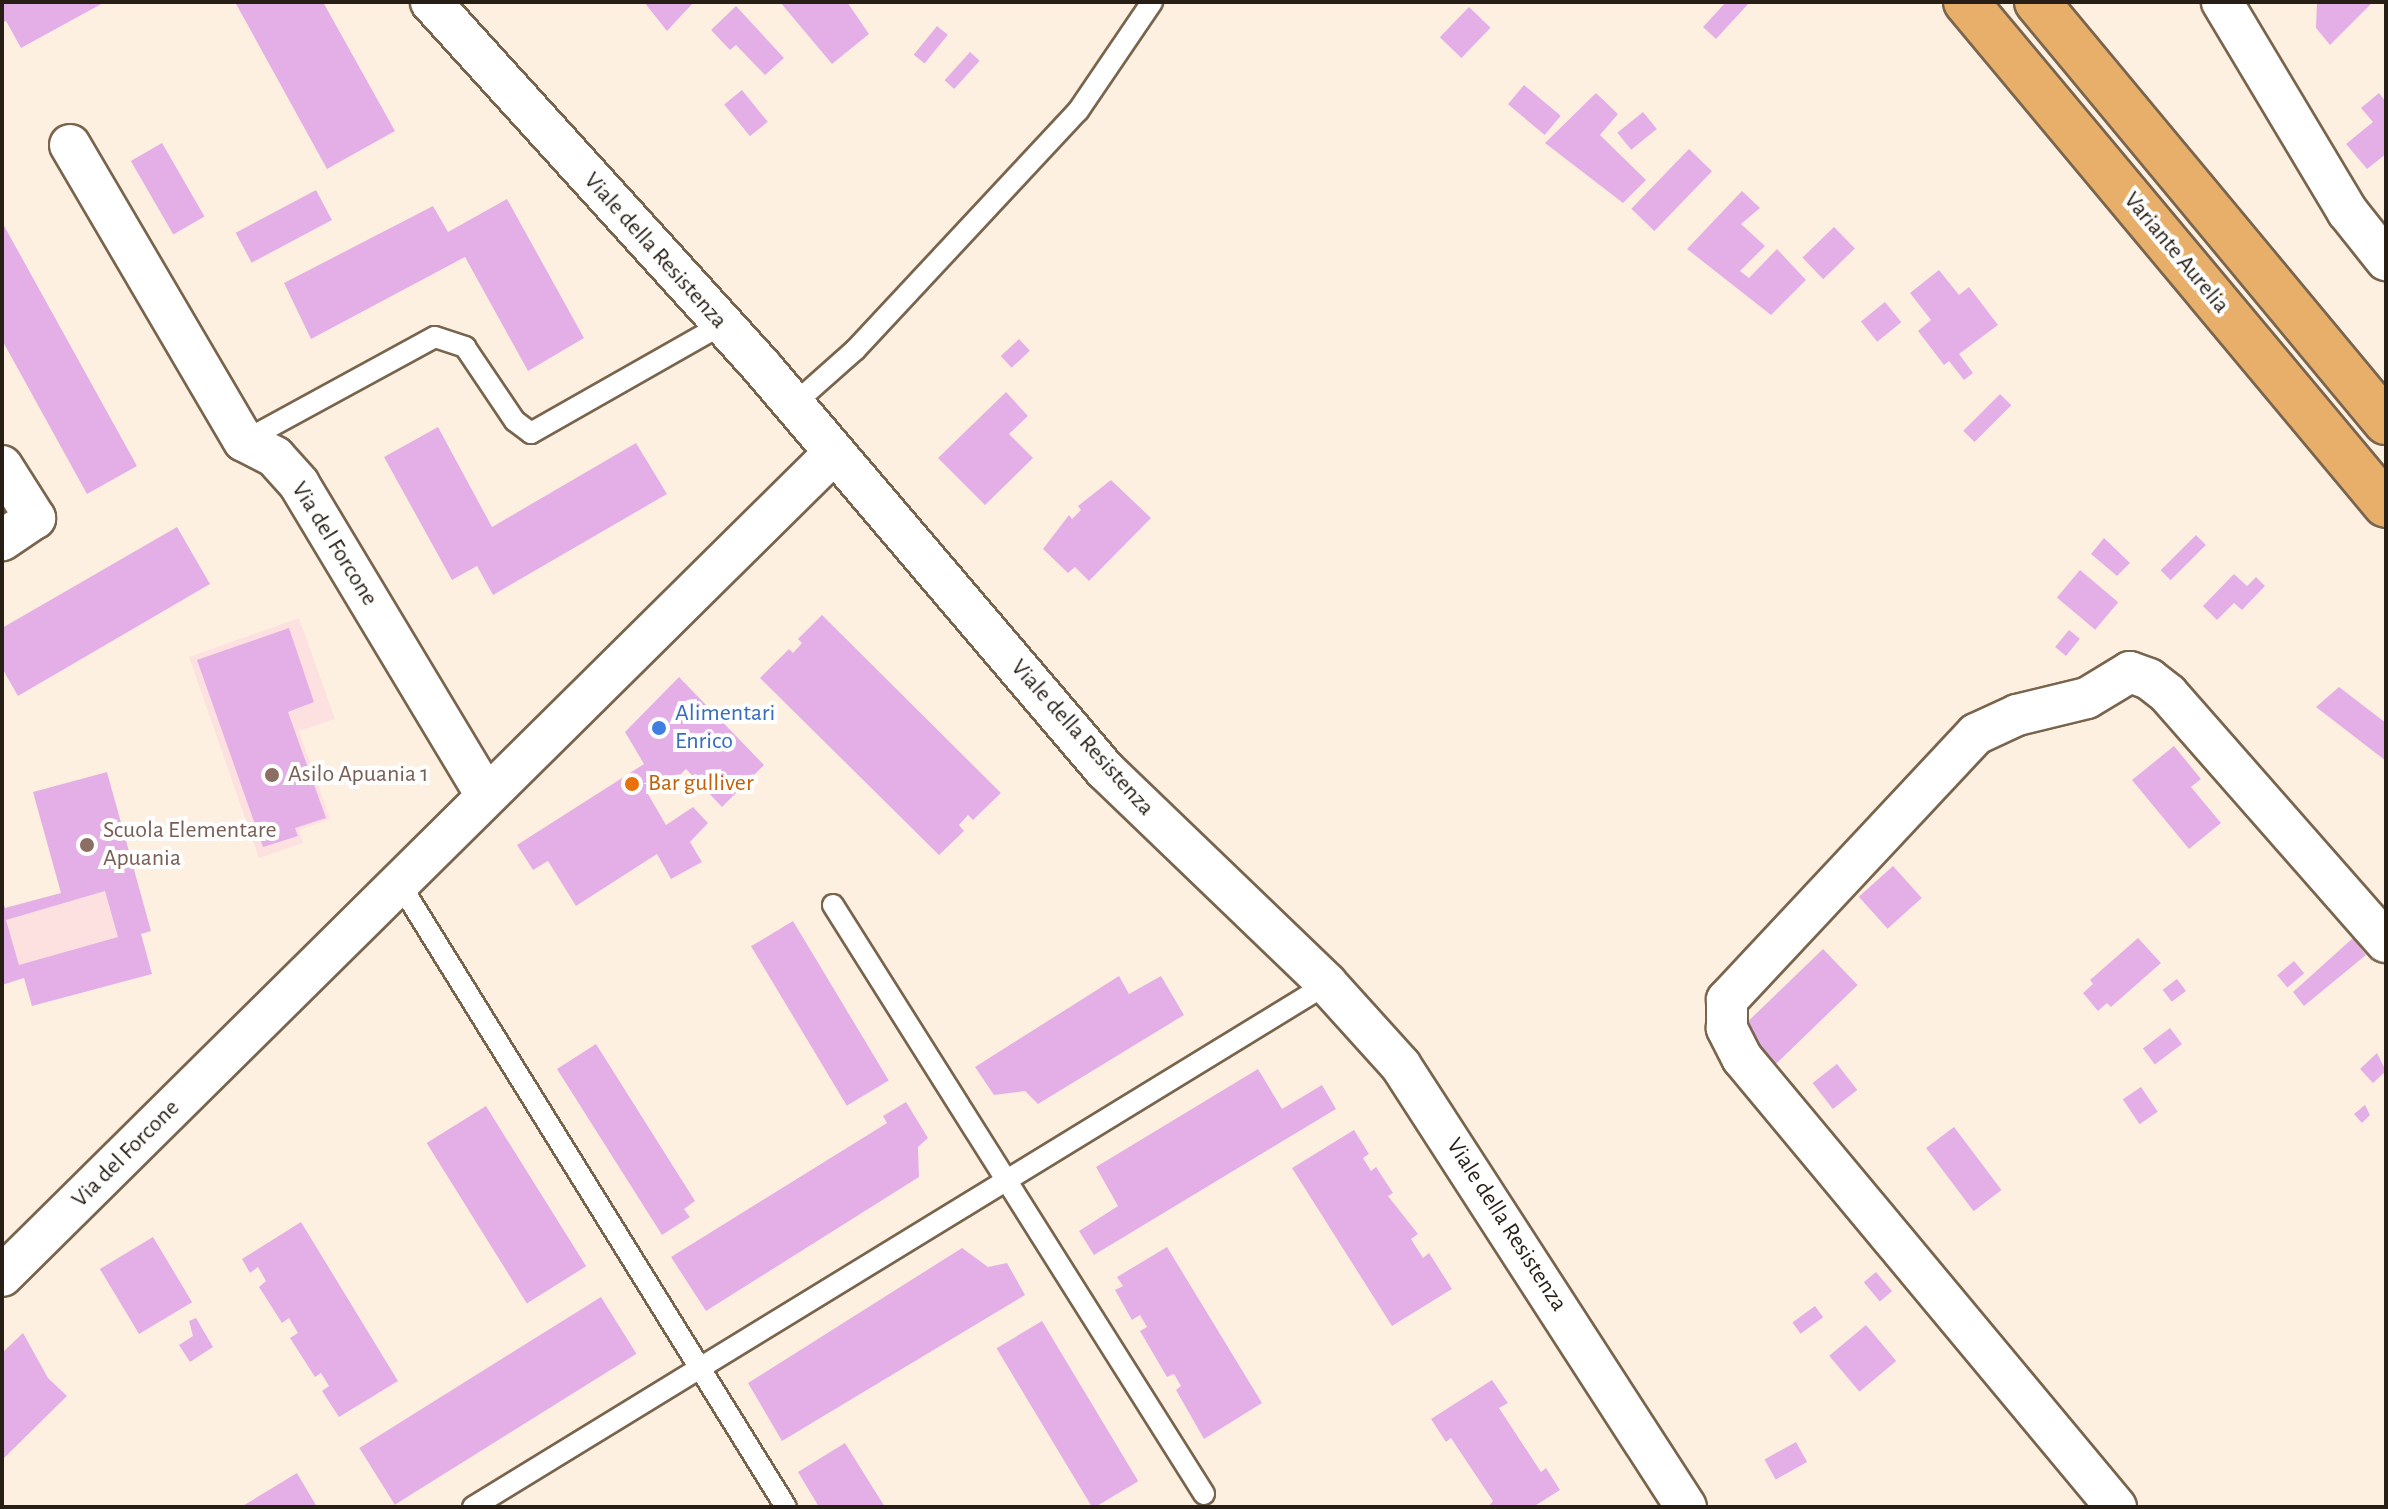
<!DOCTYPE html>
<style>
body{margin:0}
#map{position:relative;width:2388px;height:1509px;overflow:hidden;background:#fef0e0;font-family:"Alegreya Sans",sans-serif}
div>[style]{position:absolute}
.education>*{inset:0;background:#fce1e0}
.building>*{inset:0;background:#e3afe6;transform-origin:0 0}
.roads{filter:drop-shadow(2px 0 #79654e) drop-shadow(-2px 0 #79654e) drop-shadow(0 2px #79654e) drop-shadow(0 -2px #79654e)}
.service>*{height:20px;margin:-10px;padding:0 10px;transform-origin:10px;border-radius:10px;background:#fff}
.minor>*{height:40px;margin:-20px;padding:0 20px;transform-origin:20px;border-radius:20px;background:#fff}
.trunk>*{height:44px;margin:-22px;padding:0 22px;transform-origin:22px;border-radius:22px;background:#e8af6a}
.dots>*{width:22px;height:22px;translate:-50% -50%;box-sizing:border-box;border:4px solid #fff;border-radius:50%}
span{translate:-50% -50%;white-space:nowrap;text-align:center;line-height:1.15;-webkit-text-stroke:8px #fff;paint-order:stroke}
.street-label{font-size:24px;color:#271e15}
.shop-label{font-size:24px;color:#366cbe}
.left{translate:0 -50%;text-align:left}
.education-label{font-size:24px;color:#785e54}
.food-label{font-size:24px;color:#c56008}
.frame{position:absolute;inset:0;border:4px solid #271e15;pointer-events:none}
</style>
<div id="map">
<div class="education">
<div style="clip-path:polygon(299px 618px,335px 719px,299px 731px,330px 819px,299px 830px,303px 843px,259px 858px,189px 657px)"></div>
<div style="clip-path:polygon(36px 794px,147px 929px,2px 982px,2px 901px,5px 911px,64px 895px)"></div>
</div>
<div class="building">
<div style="clip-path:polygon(2px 2px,105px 2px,21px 48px,6px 21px,2px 23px)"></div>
<div style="clip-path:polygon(235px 2px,323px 2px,395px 131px,327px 169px)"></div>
<div style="clip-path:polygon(644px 2px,694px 2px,667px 31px)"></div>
<div style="clip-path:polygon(780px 2px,847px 2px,869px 34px,832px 64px)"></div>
<div style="clip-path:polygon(1726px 2px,1750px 2px,1716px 39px,1703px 27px)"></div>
<div style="clip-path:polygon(2317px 2px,2369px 2px,2371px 4px,2330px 45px,2316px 28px)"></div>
<div style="clip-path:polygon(736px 6px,784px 58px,765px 75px,736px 45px,730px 50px,711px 30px)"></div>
<div style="left:1469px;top:7px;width:30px;height:42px;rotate:44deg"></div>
<div style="left:937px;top:26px;width:14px;height:37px;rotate:39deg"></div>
<div style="left:970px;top:52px;width:13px;height:38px;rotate:42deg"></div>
<div style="left:1524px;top:85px;width:48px;height:25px;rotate:40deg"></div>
<div style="left:742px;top:90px;width:41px;height:23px;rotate:51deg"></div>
<div style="clip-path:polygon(1596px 93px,1618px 114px,1600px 135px,1646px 180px,1623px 203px,1545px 143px)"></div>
<div style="clip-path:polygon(2379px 93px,2386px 102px,2386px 154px,2367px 169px,2346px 144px,2373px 122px,2361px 108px)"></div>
<div style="left:1643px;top:112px;width:22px;height:33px;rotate:51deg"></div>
<div style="left:162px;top:143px;width:85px;height:36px;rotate:60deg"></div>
<div style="left:1689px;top:149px;width:32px;height:83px;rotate:44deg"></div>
<div style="left:316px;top:190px;width:34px;height:91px;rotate:62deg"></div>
<div style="clip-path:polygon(1742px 191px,1760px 208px,1741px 224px,1765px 246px,1740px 271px,1749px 278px,1777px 249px,1806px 280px,1771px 315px,1687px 249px)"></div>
<div style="clip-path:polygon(507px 199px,584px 338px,528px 371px,465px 257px,311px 339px,284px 283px,433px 206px,448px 232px)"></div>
<div style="clip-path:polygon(2px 222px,137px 466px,87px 494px,2px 340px)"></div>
<div style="left:1834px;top:227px;width:30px;height:44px;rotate:46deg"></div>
<div style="clip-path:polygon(1939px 270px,1959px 295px,1969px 287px,1998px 325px,1959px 354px,1973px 373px,1964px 380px,1949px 361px,1944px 365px,1918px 331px,1931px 320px,1910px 293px)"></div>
<div style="left:1885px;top:302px;width:26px;height:31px;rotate:51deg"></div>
<div style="left:1019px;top:339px;width:16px;height:25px;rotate:47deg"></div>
<div style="clip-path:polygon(1006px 392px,1028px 416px,1009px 434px,1033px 458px,985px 505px,938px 458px)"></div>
<div style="left:2000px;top:394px;width:16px;height:52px;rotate:45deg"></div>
<div style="clip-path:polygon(438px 427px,492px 527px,636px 443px,667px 494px,493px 595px,477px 566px,452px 580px,384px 457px)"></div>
<div style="clip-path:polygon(1111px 480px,1151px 518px,1089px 581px,1075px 567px,1068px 573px,1043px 549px,1069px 515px,1072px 519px,1081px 510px,1078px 506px)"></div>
<div style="clip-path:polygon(177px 527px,210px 584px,18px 696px,2px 668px,2px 628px)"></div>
<div style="left:2196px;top:535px;width:14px;height:50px;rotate:45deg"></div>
<div style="clip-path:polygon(2104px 538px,2130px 563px,2117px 576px,2091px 554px)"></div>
<div style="left:2080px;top:570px;width:50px;height:36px;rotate:40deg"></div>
<div style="clip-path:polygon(2234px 574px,2247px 586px,2256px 577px,2265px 586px,2242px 610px,2234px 603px,2217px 620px,2203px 606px)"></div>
<div style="clip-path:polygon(822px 615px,1001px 793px,973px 820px,968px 815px,959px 825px,964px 831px,939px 855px,760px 678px,789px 649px,793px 653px,802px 643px,798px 639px)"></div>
<div style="clip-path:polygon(289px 628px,314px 702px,288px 712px,326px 818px,295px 828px,298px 836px,263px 847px,197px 660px)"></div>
<div style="left:2069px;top:630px;width:14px;height:22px;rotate:39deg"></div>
<div style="clip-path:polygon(679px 677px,764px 765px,722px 807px,686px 769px,665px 789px,661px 784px,648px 794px,666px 825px,693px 807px,708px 823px,690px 842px,702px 862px,671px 879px,657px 854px,576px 906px,548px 861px,533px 870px,517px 845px,644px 764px,625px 732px)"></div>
<div style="clip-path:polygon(2339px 687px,2386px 723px,2386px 761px,2316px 707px)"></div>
<div style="clip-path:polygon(2174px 746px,2201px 779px,2191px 787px,2221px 823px,2189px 849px,2132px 780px)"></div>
<div style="clip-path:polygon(evenodd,107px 772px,151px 931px,141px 934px,152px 974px,32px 1006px,24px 978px,2px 985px,2px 899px,5px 908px,61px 893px,33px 792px,107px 772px,105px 891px,118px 937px,19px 965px,6px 920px,105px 891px)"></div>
<div style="left:1893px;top:866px;width:43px;height:46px;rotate:48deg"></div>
<div style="left:793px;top:921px;width:186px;height:49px;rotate:59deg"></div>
<div style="clip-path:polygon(2138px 938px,2161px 963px,2111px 1007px,2107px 1003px,2098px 1011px,2083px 993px,2093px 984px,2090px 980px)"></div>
<div style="clip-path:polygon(2353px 938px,2366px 955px,2304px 1006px,2293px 992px)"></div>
<div style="left:1823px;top:949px;width:50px;height:120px;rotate:46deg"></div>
<div style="left:2294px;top:961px;width:16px;height:22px;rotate:50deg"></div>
<div style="clip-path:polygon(1119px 976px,1129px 994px,1161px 976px,1184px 1015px,1038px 1104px,1025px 1091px,994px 1095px,975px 1067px)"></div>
<div style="left:2177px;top:979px;width:15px;height:18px;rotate:53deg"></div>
<div style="left:2170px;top:1028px;width:20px;height:34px;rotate:53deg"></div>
<div style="clip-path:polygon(596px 1044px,695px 1201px,684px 1209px,690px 1217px,662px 1235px,557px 1069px)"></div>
<div style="clip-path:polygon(2377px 1053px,2386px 1071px,2373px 1083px,2360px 1069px)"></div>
<div style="left:1837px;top:1064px;width:33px;height:31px;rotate:52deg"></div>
<div style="clip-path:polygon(1258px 1069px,1282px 1109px,1322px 1085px,1336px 1109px,1094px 1255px,1079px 1231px,1118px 1206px,1096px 1167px)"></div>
<div style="left:2141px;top:1087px;width:30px;height:22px;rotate:56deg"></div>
<div style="clip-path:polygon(906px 1102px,928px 1138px,918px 1147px,919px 1177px,706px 1311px,671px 1257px,887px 1123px,883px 1116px)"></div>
<div style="clip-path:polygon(2365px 1105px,2370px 1115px,2362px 1123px,2354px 1114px)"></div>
<div style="left:486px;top:1106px;width:189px;height:70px;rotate:58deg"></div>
<div style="left:1954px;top:1127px;width:79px;height:35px;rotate:53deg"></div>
<div style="clip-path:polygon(1354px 1130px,1369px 1154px,1363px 1158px,1371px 1171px,1376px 1167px,1393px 1193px,1388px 1196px,1418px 1234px,1411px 1239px,1423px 1258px,1429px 1253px,1452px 1289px,1392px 1326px,1292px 1168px)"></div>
<div style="clip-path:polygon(301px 1222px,398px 1381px,339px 1417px,322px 1391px,329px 1386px,321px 1373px,315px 1377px,290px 1338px,298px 1333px,289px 1318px,282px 1323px,259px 1287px,266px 1281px,258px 1267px,250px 1273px,242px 1259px)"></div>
<div style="left:153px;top:1237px;width:76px;height:62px;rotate:59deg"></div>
<div style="clip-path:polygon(1167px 1247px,1262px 1403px,1204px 1439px,1176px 1390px,1181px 1386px,1174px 1374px,1167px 1377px,1140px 1331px,1147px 1327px,1140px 1315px,1132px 1320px,1115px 1290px,1123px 1286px,1117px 1277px)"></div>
<div style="clip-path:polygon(962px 1248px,988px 1267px,1007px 1263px,1025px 1295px,782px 1441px,748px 1383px)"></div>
<div style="left:1876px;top:1272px;width:25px;height:16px;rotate:50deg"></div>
<div style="left:601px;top:1297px;width:67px;height:285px;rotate:58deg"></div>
<div style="left:1815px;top:1306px;width:14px;height:28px;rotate:54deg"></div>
<div style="clip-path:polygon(196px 1318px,213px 1347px,190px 1362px,179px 1345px,193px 1336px,189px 1321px)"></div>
<div style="left:1042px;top:1321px;width:187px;height:53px;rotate:59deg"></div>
<div style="left:1866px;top:1325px;width:47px;height:48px;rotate:50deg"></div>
<div style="clip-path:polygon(23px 1333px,48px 1378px,67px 1396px,2px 1460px,2px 1353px)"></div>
<div style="clip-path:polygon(1492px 1380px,1508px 1403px,1499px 1408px,1541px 1472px,1546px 1468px,1560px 1490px,1533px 1507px,1488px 1507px,1493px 1501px,1451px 1438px,1446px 1442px,1431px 1419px)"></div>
<div style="left:1796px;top:1442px;width:23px;height:36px;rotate:61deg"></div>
<div style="clip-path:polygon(845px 1443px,863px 1472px,885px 1507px,819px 1507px,798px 1472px)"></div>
<div style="clip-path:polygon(297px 1473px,317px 1507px,241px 1507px)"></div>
</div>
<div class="roads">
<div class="service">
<div style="left:793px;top:405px;width:83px;rotate:-41.6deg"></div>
<div style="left:855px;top:350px;width:327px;rotate:-47deg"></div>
<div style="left:1078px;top:111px;width:132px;rotate:-55.8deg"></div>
<div style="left:244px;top:441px;width:217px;rotate:-28.6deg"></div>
<div style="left:435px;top:337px;width:32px;rotate:18deg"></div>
<div style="left:465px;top:347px;width:89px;rotate:56deg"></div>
<div style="left:515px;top:421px;width:20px;rotate:37deg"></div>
<div style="left:531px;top:433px;width:219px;rotate:-29.6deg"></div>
<div style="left:398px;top:881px;width:736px;rotate:58.21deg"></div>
<div style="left:833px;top:905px;width:696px;rotate:57.79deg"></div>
<div style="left:473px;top:1507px;width:1001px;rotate:-31.48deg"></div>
</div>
<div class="minor">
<div style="left:431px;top:2px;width:491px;rotate:47.8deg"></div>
<div style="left:761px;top:366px;width:531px;rotate:49.59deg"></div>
<div style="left:1105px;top:770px;width:308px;rotate:43.9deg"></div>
<div style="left:1327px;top:984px;width:110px;rotate:47.9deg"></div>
<div style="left:1401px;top:1066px;width:525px;rotate:57.13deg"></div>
<div style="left:2222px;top:2px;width:244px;rotate:59.1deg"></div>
<div style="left:2347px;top:211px;width:63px;rotate:51.5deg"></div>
<div style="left:70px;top:145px;width:343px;rotate:59.6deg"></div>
<div style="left:244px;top:441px;width:35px;rotate:27deg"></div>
<div style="left:275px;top:457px;width:36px;rotate:48deg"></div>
<div style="left:299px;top:484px;width:361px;rotate:59deg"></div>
<div style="left:2px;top:466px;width:62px;rotate:57.6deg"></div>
<div style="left:35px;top:518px;width:40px;rotate:146deg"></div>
<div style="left:2px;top:1276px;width:1170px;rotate:-44.69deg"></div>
<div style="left:2116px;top:1507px;width:584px;rotate:-129.79deg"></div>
<div style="left:1742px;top:1058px;width:34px;rotate:-117deg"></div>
<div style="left:1727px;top:1028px;width:28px;rotate:-90deg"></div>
<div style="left:1727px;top:1000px;width:364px;rotate:-46.9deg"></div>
<div style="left:1976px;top:734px;width:45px;rotate:-24.9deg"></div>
<div style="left:2017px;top:715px;width:72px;rotate:-13.7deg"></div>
<div style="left:2087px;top:698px;width:50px;rotate:-31.2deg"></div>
<div style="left:2130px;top:672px;width:20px;rotate:20deg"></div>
<div style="left:2149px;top:679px;width:24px;rotate:38deg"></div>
<div style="left:2168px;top:694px;width:330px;rotate:48.7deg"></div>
</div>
<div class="trunk">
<div style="left:1966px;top:2px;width:655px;rotate:50.14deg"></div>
<div style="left:2037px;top:2px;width:546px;rotate:50.28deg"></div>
</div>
</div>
<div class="dots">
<div style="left:659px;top:728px;background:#3f7fe0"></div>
<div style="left:272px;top:775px;background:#8d6e63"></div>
<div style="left:632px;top:784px;background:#e8710a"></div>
<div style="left:87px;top:845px;background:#8d6e63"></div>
</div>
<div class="street-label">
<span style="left:655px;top:251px;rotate:48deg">Viale della Resistenza</span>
<span style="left:2176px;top:253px;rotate:50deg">Variante Aurelia</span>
<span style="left:334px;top:544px;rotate:58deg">Via del Forcone</span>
<span style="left:1082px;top:738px;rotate:48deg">Viale della Resistenza</span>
<span style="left:126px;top:1154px;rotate:-45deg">Via del Forcone</span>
<span style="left:1506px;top:1225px;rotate:57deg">Viale della Resistenza</span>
</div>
<div class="shop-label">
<span class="left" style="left:675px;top:728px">Alimentari<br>Enrico</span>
</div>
<div class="education-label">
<span class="left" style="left:288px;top:775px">Asilo Apuania 1</span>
<span class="left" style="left:103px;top:845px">Scuola Elementare<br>Apuania</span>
</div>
<div class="food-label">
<span class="left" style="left:648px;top:784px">Bar gulliver</span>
</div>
<div class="frame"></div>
</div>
